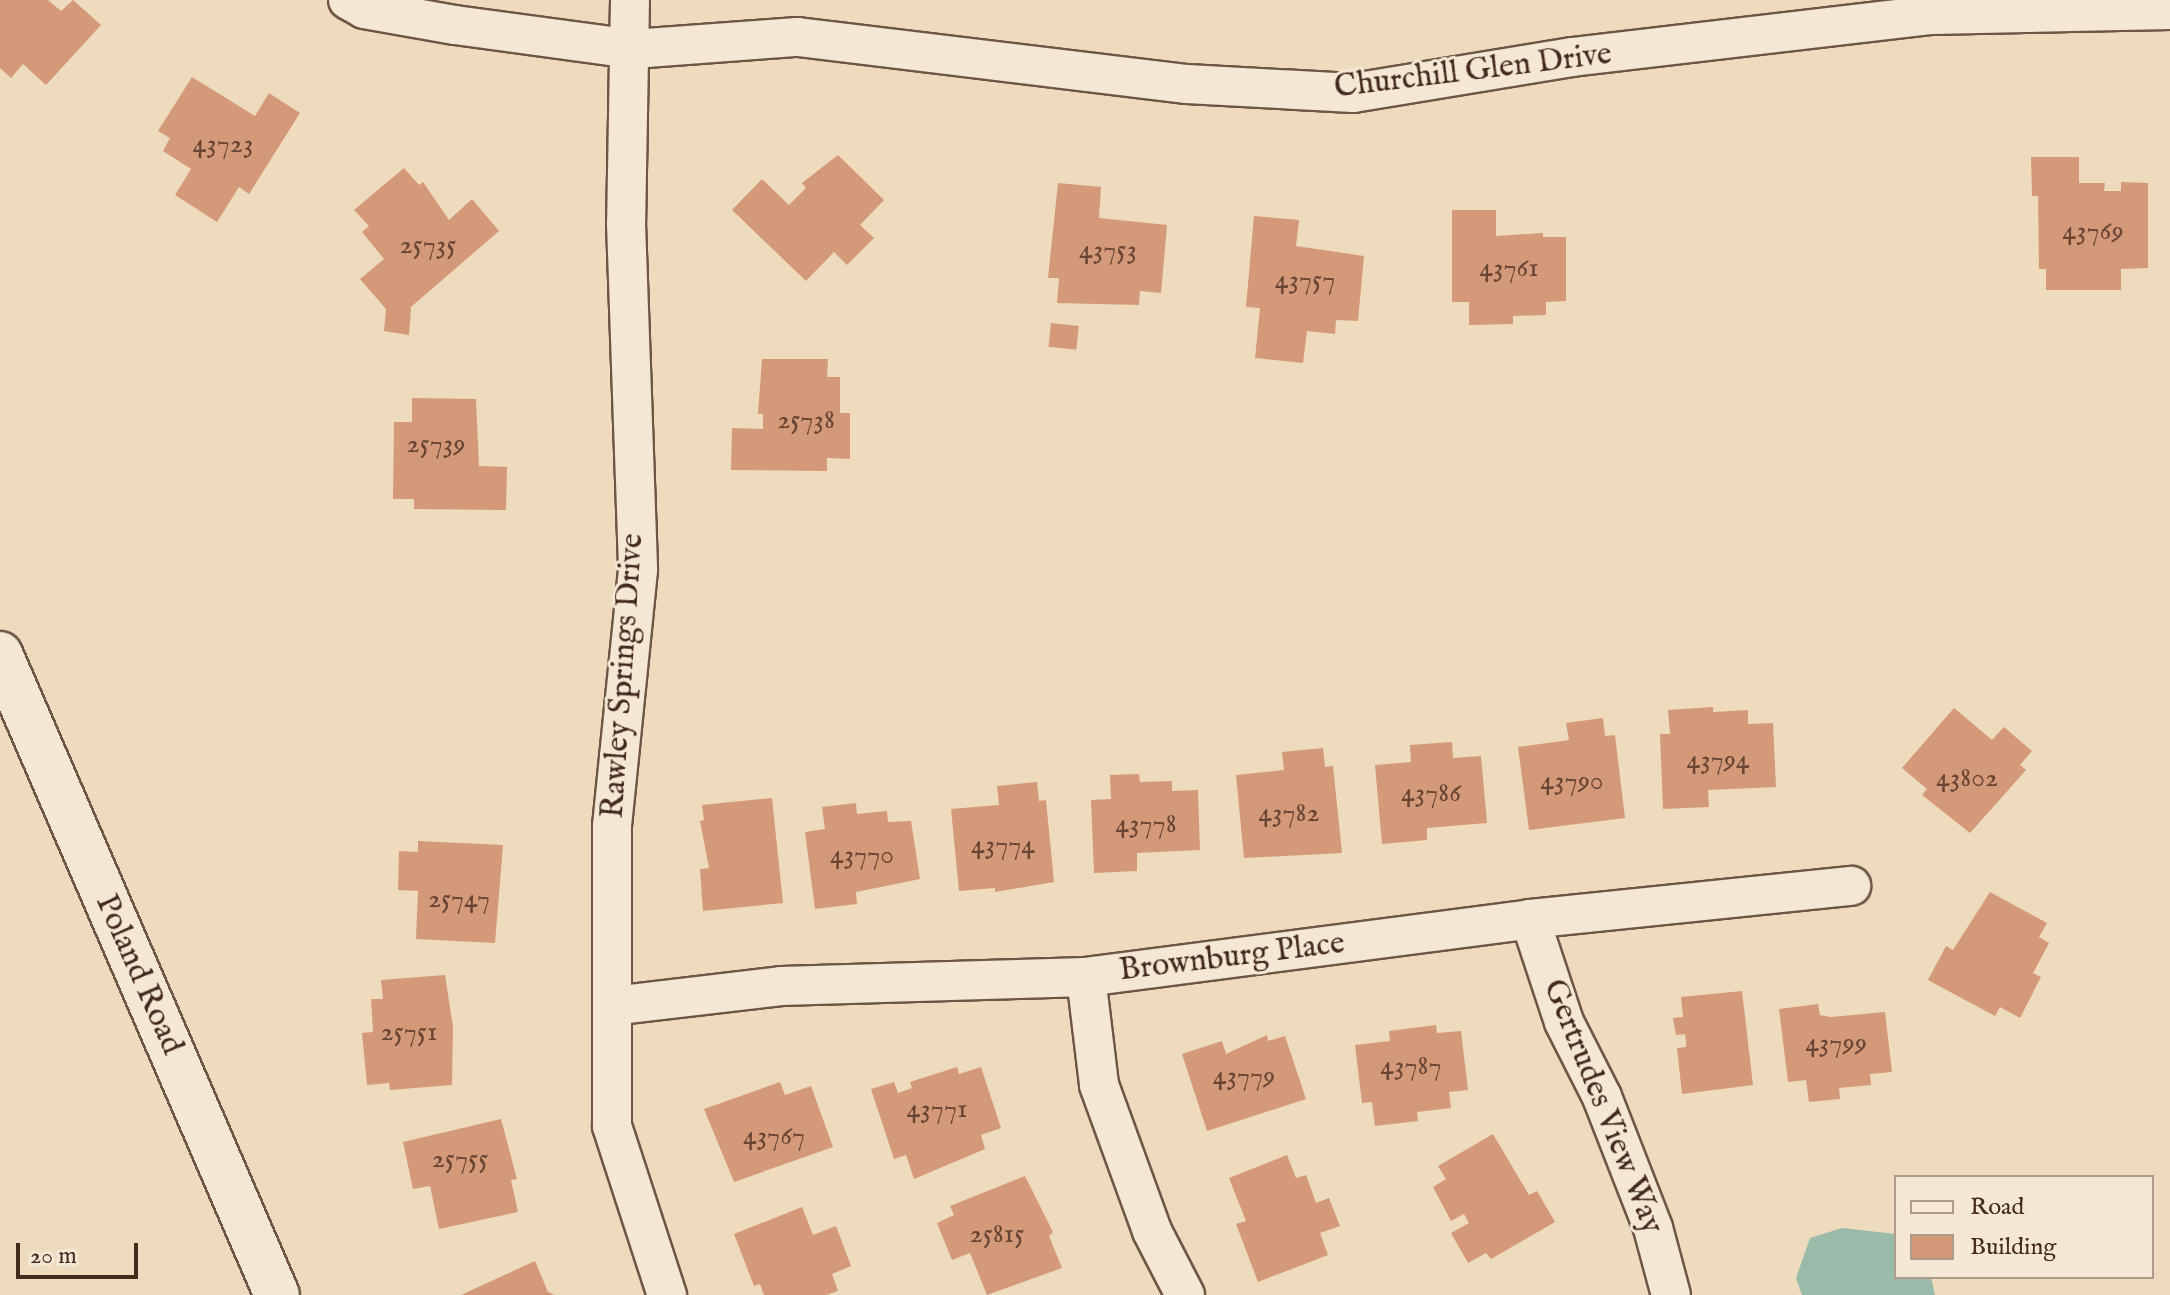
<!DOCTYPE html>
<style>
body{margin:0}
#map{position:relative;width:2170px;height:1295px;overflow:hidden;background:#eedabd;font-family:"IM FELL English",serif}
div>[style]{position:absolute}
.water>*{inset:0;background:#9bbbaa}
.building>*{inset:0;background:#d49979;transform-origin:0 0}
.roads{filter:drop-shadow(2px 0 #6e5545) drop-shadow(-2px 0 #6e5545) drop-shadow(0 2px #6e5545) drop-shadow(0 -2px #6e5545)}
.street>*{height:38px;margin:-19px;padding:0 19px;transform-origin:19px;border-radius:19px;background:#f4e7d4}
.secondary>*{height:44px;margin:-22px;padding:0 22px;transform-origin:22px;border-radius:22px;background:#f4e7d4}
span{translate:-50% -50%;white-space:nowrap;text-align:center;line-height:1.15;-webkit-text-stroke:6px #f4e7d4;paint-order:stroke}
.number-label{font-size:28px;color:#684534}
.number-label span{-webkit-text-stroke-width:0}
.street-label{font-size:32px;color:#44291d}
.legend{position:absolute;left:1894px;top:1175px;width:260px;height:104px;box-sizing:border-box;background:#f4e7d4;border:2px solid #ae9b8b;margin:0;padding:10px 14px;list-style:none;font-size:24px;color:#44291d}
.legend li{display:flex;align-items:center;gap:16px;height:40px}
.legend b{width:40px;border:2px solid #ae9b8b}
.scale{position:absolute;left:16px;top:1243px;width:122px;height:36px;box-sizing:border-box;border:4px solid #44291d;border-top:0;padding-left:10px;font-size:24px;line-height:28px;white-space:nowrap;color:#44291d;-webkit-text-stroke:6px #f4e7d4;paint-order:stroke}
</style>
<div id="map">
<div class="water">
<div style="clip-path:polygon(1842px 1228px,1896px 1234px,1896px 1277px,1931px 1277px,1935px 1295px,1802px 1295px,1796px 1278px,1810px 1238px)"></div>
</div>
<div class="building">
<div style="clip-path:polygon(0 0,48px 0,61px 11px,73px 0,101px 25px,46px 85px,23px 64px,11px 78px,0 68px)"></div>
<div style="clip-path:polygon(192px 77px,255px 116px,269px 93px,300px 113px,249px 194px,239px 187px,217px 222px,175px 195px,191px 169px,163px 151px,170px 138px,158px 131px)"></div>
<div style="clip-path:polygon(838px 155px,884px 200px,860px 225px,874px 238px,847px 265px,834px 252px,806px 281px,732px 210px,762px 179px,789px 205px,806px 188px,802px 183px)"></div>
<div style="clip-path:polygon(2031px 157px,2079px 157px,2079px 183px,2105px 183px,2104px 191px,2121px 191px,2121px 182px,2148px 183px,2148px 268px,2121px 269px,2121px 290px,2046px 290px,2046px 269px,2039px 269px,2038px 196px,2032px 196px)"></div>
<div style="clip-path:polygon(404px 168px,419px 185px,423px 182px,449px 220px,472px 199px,499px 231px,411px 307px,409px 335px,384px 331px,386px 309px,360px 279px,384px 259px,362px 232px,369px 226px,354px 210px)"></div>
<div style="clip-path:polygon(1058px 183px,1101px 187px,1099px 218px,1167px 225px,1161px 293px,1140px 291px,1139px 305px,1057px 303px,1059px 278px,1048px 278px)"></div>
<div style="clip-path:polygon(1452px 210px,1496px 210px,1496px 236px,1543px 233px,1543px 237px,1566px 237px,1566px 301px,1546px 302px,1546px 315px,1513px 316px,1513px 324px,1469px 325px,1469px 302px,1452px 302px)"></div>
<div style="clip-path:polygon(1254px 216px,1299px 220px,1296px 246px,1364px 256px,1358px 321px,1336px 320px,1335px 334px,1307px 331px,1303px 363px,1255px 358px,1260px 308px,1246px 307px)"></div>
<div style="left:1051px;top:323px;width:28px;height:24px;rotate:6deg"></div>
<div style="clip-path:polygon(762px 359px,828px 359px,827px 377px,840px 377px,840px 413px,850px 413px,850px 459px,827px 458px,827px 471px,731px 470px,732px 428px,763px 429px,763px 414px,758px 414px)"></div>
<div style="clip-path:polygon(412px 398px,476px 399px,479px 466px,507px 467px,506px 510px,414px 509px,414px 499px,393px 499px,394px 422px,412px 422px)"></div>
<div style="clip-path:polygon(1713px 707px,1713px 712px,1748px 710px,1748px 724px,1773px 723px,1776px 787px,1708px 790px,1709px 807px,1663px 809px,1660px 734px,1670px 734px,1668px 710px)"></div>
<div style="clip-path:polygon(1954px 708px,1992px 740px,2004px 727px,2032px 751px,2020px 765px,2026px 770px,1970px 833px,1922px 795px,1927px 789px,1902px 768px)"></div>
<div style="clip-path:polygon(1603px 718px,1605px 736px,1615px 735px,1625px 818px,1529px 830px,1518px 747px,1569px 740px,1566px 723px)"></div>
<div style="clip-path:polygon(1452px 742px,1453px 758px,1481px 756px,1487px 823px,1427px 828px,1427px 840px,1382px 844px,1375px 765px,1411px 762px,1410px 745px)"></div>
<div style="clip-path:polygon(1323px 748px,1325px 767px,1333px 766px,1342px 853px,1244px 858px,1236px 775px,1284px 770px,1282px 752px)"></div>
<div style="clip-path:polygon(1139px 774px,1140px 782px,1172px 781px,1172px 791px,1198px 790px,1200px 850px,1137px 853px,1137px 871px,1094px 873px,1091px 800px,1111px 799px,1110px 775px)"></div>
<div style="clip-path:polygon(1037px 782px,1039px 801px,1046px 800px,1054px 882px,995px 892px,995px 888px,959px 891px,951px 809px,999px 805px,997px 786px)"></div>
<div style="clip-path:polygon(772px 798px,783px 903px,703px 911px,700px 869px,709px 868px,700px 821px,704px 820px,702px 805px)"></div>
<div style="clip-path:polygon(856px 803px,857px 814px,887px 811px,888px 822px,911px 821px,920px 879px,856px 892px,857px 904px,815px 909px,805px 832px,825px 829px,822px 807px)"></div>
<div style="clip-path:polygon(418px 841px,503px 845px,495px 943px,416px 939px,418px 891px,398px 890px,399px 851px,418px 852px)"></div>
<div style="clip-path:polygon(1990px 892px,2047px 923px,2039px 937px,2049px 943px,2033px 973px,2041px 977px,2020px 1018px,2000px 1007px,1995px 1016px,1928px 980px,1946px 946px,1953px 950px)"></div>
<div style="clip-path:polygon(445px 975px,453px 1027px,452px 1085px,390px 1090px,389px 1083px,367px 1085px,362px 1033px,373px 1032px,371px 999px,383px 999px,381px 980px)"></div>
<div style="clip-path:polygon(1742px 991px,1753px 1085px,1682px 1094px,1677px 1048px,1686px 1047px,1686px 1041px,1685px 1034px,1676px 1035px,1673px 1018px,1683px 1017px,1681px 997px)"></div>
<div style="clip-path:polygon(1818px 1004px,1820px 1015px,1831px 1017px,1885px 1012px,1892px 1072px,1870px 1074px,1871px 1085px,1839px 1088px,1840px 1099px,1809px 1102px,1806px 1080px,1788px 1082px,1779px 1009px)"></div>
<div style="clip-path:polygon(1436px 1025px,1437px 1033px,1461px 1031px,1468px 1090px,1449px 1092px,1451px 1108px,1417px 1112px,1418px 1121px,1375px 1126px,1372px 1102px,1362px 1103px,1355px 1045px,1390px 1041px,1389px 1031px)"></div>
<div style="clip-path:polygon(1267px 1035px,1268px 1041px,1285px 1036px,1306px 1099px,1207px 1131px,1182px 1054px,1222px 1041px,1226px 1054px)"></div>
<div style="clip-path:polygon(957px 1067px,959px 1074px,981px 1067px,1001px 1128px,981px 1135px,985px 1149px,914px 1179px,906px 1155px,894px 1159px,871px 1089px,894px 1082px,898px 1093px,912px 1088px,910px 1082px)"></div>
<div style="clip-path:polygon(780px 1082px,785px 1095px,811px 1086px,833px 1147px,734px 1182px,704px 1109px)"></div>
<div style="clip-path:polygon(501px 1119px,517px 1179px,511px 1180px,518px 1212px,439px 1229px,430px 1186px,413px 1189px,403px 1142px)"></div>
<div style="clip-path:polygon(1493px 1134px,1529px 1195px,1537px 1191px,1555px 1222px,1491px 1259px,1486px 1253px,1468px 1263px,1451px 1233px,1469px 1223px,1464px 1214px,1451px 1221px,1433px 1187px,1446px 1179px,1438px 1166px)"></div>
<div style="clip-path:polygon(1287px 1155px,1296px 1178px,1306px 1175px,1316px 1203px,1329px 1198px,1340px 1226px,1320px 1233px,1328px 1255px,1258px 1282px,1236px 1224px,1246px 1221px,1229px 1178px)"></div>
<div style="clip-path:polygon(1025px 1176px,1053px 1232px,1049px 1236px,1062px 1268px,987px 1295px,970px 1253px,952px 1260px,937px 1223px,954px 1215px,950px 1206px)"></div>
<div style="clip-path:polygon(802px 1207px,813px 1235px,836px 1226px,851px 1266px,832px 1274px,838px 1291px,826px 1295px,764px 1295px,760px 1284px,754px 1286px,734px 1234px)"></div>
<div style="clip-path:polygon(535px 1261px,548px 1292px,555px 1295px,461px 1295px)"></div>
</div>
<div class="roads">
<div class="street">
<div style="left:348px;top:0;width:18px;rotate:29deg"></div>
<div style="left:364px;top:9px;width:92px;rotate:10deg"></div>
<div style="left:455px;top:25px;width:180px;rotate:7.7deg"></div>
<div style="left:633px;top:49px;width:165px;rotate:-4.2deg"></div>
<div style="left:798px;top:37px;width:392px;rotate:6.9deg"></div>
<div style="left:1187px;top:84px;width:166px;rotate:3.1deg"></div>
<div style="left:1353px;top:93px;width:222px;rotate:-9.3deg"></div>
<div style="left:1572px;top:57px;width:362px;rotate:-6.7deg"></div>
<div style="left:1932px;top:15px;width:238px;rotate:-1.2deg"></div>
<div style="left:630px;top:0;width:223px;rotate:91deg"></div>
<div style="left:626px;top:223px;width:347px;rotate:88deg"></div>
<div style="left:638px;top:570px;width:257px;rotate:95.8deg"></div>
<div style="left:612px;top:826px;width:300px;rotate:90deg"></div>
<div style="left:612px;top:1126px;width:178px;rotate:72deg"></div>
<div style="left:1530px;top:919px;width:108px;rotate:71.7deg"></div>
<div style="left:1564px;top:1022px;width:84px;rotate:63.1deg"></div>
<div style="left:1602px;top:1097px;width:141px;rotate:68.7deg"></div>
<div style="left:1653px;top:1228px;width:69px;rotate:75deg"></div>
<div style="left:1086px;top:977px;width:109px;rotate:83.1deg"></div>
<div style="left:1099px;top:1085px;width:155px;rotate:70deg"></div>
<div style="left:1152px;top:1231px;width:72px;rotate:62.7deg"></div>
<div style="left:612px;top:1006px;width:170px;rotate:-6.7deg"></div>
<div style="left:781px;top:986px;width:305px;rotate:-1.7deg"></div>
<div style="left:1086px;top:977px;width:448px;rotate:-7.4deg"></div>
<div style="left:1530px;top:919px;width:323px;rotate:-5.9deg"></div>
</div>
<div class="secondary">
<div style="left:0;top:654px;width:698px;rotate:66.63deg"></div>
</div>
</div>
<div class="number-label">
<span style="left:223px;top:145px">43723</span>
<span style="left:2093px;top:232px">43769</span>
<span style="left:428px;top:246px">25735</span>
<span style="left:1108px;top:251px">43753</span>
<span style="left:1509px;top:269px">43761</span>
<span style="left:1305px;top:281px">43757</span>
<span style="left:806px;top:421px">25738</span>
<span style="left:436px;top:445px">25739</span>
<span style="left:1718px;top:761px">43794</span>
<span style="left:1967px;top:779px">43802</span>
<span style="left:1572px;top:782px">43790</span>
<span style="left:1431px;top:794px">43786</span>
<span style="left:1289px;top:814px">43782</span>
<span style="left:1146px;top:825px">43778</span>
<span style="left:1003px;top:846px">43774</span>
<span style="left:862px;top:856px">43770</span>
<span style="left:459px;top:900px">25747</span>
<span style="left:409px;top:1033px">25751</span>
<span style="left:1836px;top:1044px">43799</span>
<span style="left:1411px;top:1067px">43787</span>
<span style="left:1244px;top:1077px">43779</span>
<span style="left:937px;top:1110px">43771</span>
<span style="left:774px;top:1137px">43767</span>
<span style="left:460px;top:1160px">25755</span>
<span style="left:997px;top:1235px">25815</span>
</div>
<div class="street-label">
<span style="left:1473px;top:72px;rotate:-7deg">Churchill Glen Drive</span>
<span style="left:624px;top:676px;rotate:-86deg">Rawley Springs Drive</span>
<span style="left:1232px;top:958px;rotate:-7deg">Brownburg Place</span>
<span style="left:138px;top:975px;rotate:66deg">Poland Road</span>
<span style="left:1602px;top:1107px;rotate:68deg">Gertrudes View Way</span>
</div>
<ul class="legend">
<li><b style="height:10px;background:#f4e7d4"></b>Road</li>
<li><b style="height:22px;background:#d49979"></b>Building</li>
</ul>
<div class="scale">20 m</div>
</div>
